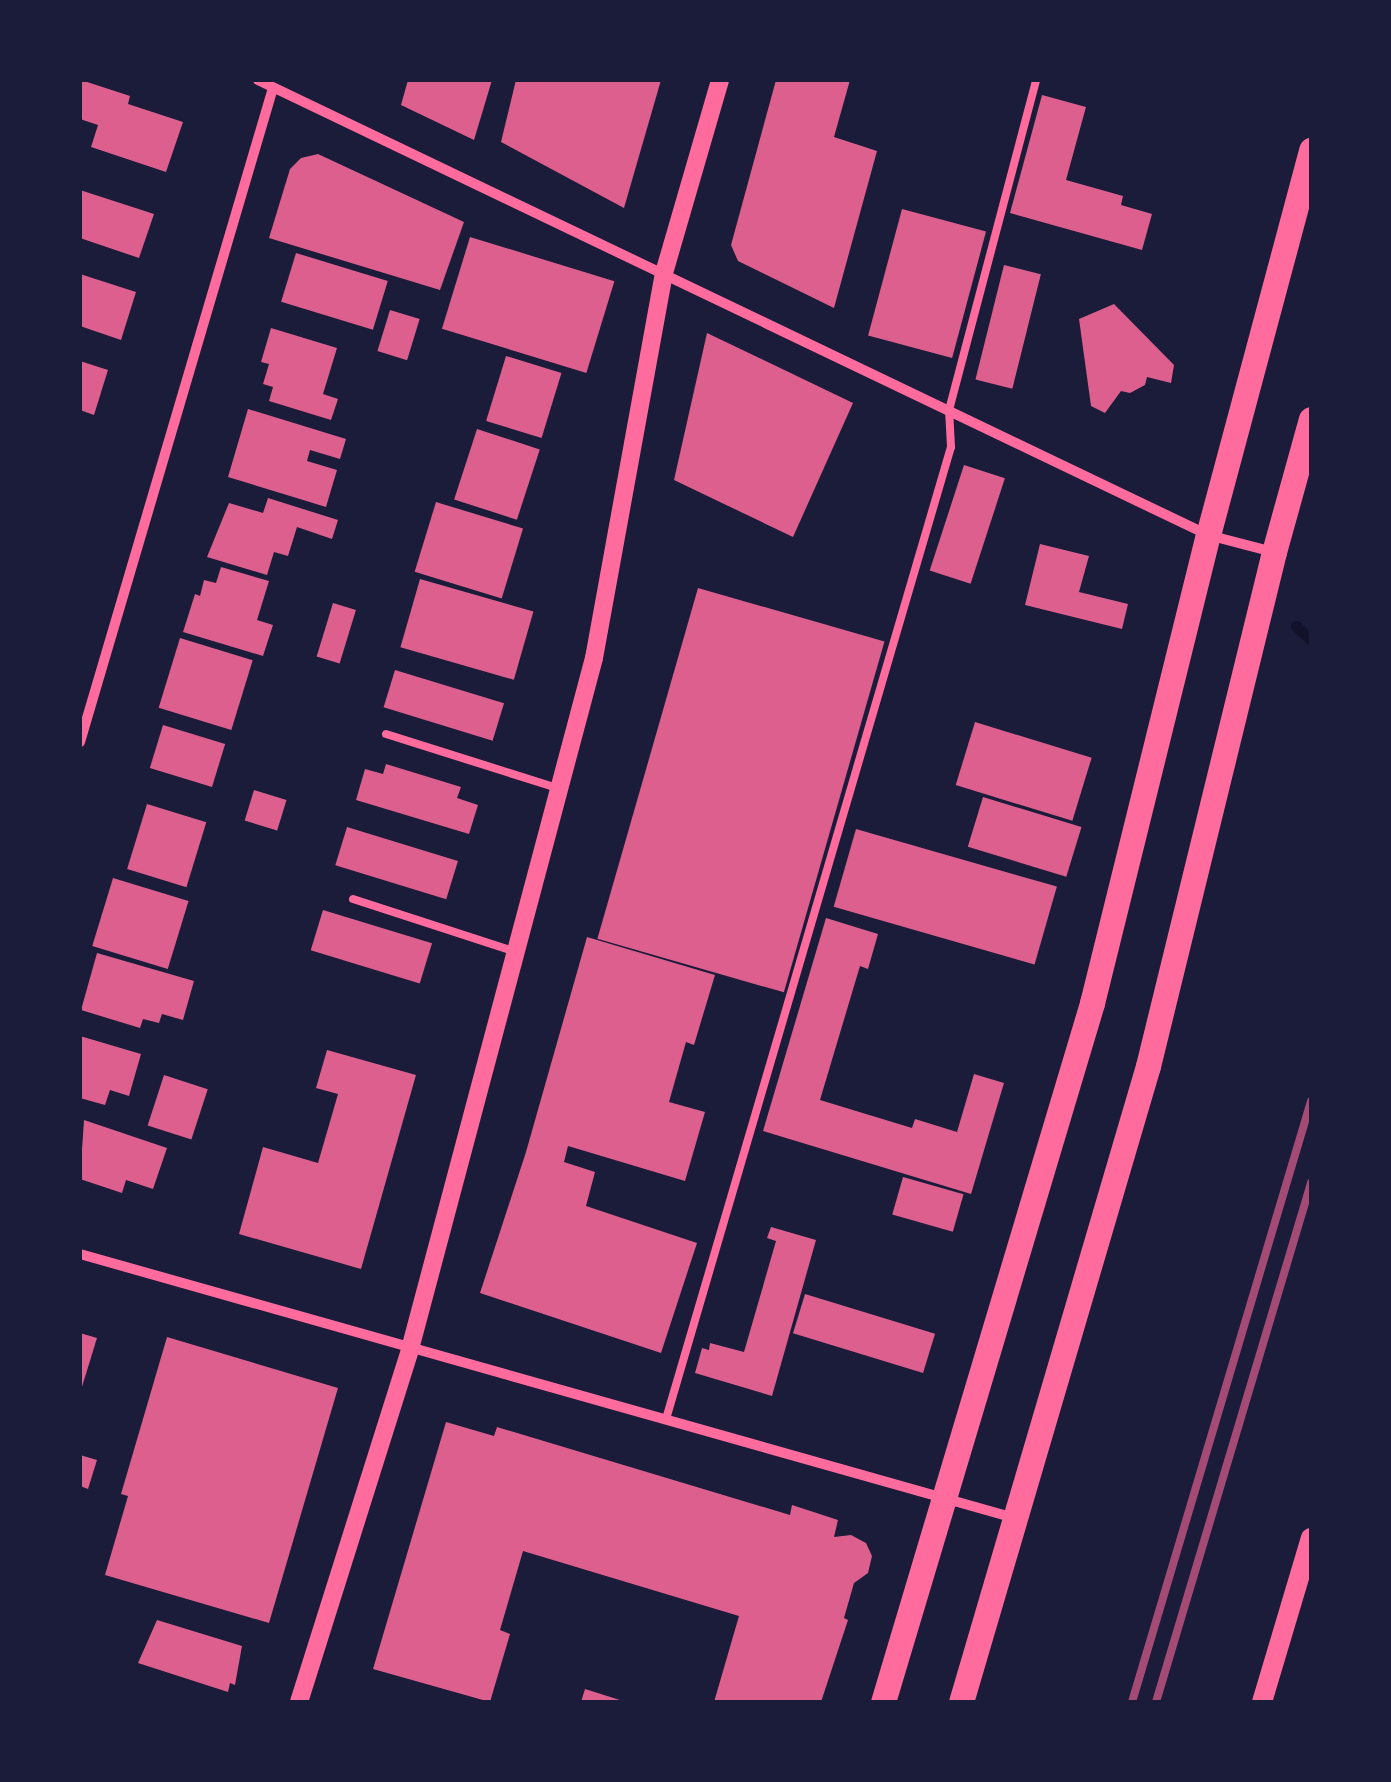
<!DOCTYPE html>
<style>
body{margin:0}
#map{position:relative;width:1391px;height:1782px;overflow:hidden;background:#1b1b3a;font-family:Signika,sans-serif}
div>[style]{position:absolute}
.stream>*{height:11px;margin:-5.5px;padding:0 5.5px;transform-origin:5.5px;border-radius:5.5px;background:#12122b}
.building>*{inset:0;background:#dd5f8e;transform-origin:0 0}
.service>*{height:8px;margin:-4px;padding:0 4px;transform-origin:4px;border-radius:4px;background:#ff6b9d}
.minor>*{height:10px;margin:-5px;padding:0 5px;transform-origin:5px;border-radius:5px;background:#ff6b9d}
.tertiary>*{height:18px;margin:-9px;padding:0 9px;transform-origin:9px;border-radius:9px;background:#ff6b9d}
.secondary>*{height:20px;margin:-10px;padding:0 10px;transform-origin:10px;border-radius:10px;background:#ff6b9d}
.primary>*{height:25px;margin:-12.5px;padding:0 12.5px;transform-origin:12.5px;border-radius:12.5px;background:#ff6b9d}
.rail>*{height:8px;margin:-4px;padding:0 4px;transform-origin:4px;border-radius:4px;background:#a44b75}
span{translate:-50% -50%;white-space:nowrap;text-align:center;line-height:1.15;-webkit-text-stroke:10px #1b1b3a;paint-order:stroke}
.frame{position:absolute;inset:0;border:82px solid #1b1b3a;pointer-events:none}
</style>
<div id="map">
<div class="stream">
<div style="left:1296px;top:626px;width:21px;rotate:43deg"></div>
</div>
<div class="building">
<div style="clip-path:polygon(81px 80px,130px 96px,128px 104px,183px 122px,166px 172px,91px 147px,98px 125px,80px 119px)"></div>
<div style="clip-path:polygon(408px 80px,492px 80px,474px 140px,401px 105px)"></div>
<div style="clip-path:polygon(516px 80px,661px 80px,624px 208px,501px 142px)"></div>
<div style="clip-path:polygon(776px 80px,850px 80px,834px 137px,877px 151px,834px 308px,738px 261px,731px 245px)"></div>
<div style="clip-path:polygon(1042px 95px,1086px 107px,1066px 180px,1123px 196px,1121px 205px,1152px 214px,1142px 250px,1010px 213px)"></div>
<div style="clip-path:polygon(318px 154px,464px 222px,440px 290px,269px 238px,290px 169px,301px 158px)"></div>
<div style="clip-path:polygon(80px 190px,154px 214px,139px 258px,80px 238px)"></div>
<div style="left:902px;top:209px;width:87px;height:131px;rotate:15deg"></div>
<div style="left:470px;top:237px;width:151px;height:96px;rotate:17deg"></div>
<div style="left:296px;top:253px;width:96px;height:51px;rotate:17deg"></div>
<div style="left:1004px;top:265px;width:38px;height:118px;rotate:14deg"></div>
<div style="clip-path:polygon(80px 274px,136px 292px,121px 340px,80px 326px)"></div>
<div style="clip-path:polygon(1114px 304px,1174px 365px,1171px 383px,1147px 377px,1145px 385px,1130px 393px,1121px 391px,1105px 413px,1091px 406px,1079px 319px)"></div>
<div style="left:390px;top:310px;width:31px;height:43px;rotate:17deg"></div>
<div style="clip-path:polygon(271px 328px,337px 348px,323px 394px,338px 399px,331px 420px,269px 401px,273px 387px,263px 384px,269px 364px,261px 362px)"></div>
<div style="clip-path:polygon(707px 333px,853px 403px,793px 537px,674px 480px)"></div>
<div style="left:506px;top:356px;width:58px;height:68px;rotate:17deg"></div>
<div style="clip-path:polygon(80px 361px,108px 370px,94px 415px,80px 410px)"></div>
<div style="clip-path:polygon(248px 409px,346px 439px,340px 459px,310px 450px,307px 461px,337px 470px,326px 507px,228px 477px)"></div>
<div style="left:477px;top:429px;width:66px;height:74px;rotate:18deg"></div>
<div style="left:964px;top:465px;width:43px;height:111px;rotate:18deg"></div>
<div style="clip-path:polygon(268px 498px,338px 520px,332px 539px,297px 527px,288px 556px,274px 552px,267px 575px,207px 557px,229px 503px,263px 513px)"></div>
<div style="left:436px;top:502px;width:91px;height:73px;rotate:17deg"></div>
<div style="clip-path:polygon(1040px 544px,1089px 556px,1079px 592px,1128px 604px,1122px 629px,1025px 605px)"></div>
<div style="clip-path:polygon(221px 567px,269px 581px,257px 620px,273px 625px,263px 656px,183px 632px,195px 594px,200px 596px,204px 580px,216px 583px)"></div>
<div style="left:420px;top:579px;width:118px;height:71px;rotate:16deg"></div>
<div style="left:698px;top:588px;width:194px;height:365px;rotate:16deg"></div>
<div style="left:333px;top:603px;width:24px;height:56px;rotate:17deg"></div>
<div style="left:180px;top:638px;width:76px;height:73px;rotate:17deg"></div>
<div style="left:395px;top:670px;width:114px;height:39px;rotate:17deg"></div>
<div style="left:975px;top:722px;width:122px;height:66px;rotate:17deg"></div>
<div style="left:163px;top:725px;width:65px;height:45px;rotate:17deg"></div>
<div style="clip-path:polygon(386px 764px,461px 787px,457px 798px,478px 805px,469px 834px,356px 800px,365px 769px,383px 774px)"></div>
<div style="left:254px;top:790px;width:34px;height:32px;rotate:17deg"></div>
<div style="left:983px;top:797px;width:103px;height:52px;rotate:17deg"></div>
<div style="left:147px;top:804px;width:62px;height:68px;rotate:17deg"></div>
<div style="left:347px;top:827px;width:116px;height:40px;rotate:17deg"></div>
<div style="left:856px;top:829px;width:209px;height:81px;rotate:16deg"></div>
<div style="left:113px;top:878px;width:79px;height:71px;rotate:17deg"></div>
<div style="left:323px;top:910px;width:114px;height:42px;rotate:17deg"></div>
<div style="clip-path:polygon(826px 918px,878px 934px,868px 969px,860px 966px,820px 1100px,912px 1128px,915px 1119px,957px 1132px,974px 1074px,1004px 1083px,971px 1194px,763px 1131px)"></div>
<div style="clip-path:polygon(587px 937px,715px 975px,694px 1045px,686px 1042px,669px 1102px,705px 1112px,685px 1181px,568px 1146px,564px 1162px,595px 1172px,586px 1206px,697px 1243px,661px 1353px,480px 1293px,526px 1152px)"></div>
<div style="clip-path:polygon(97px 953px,194px 981px,183px 1020px,162px 1014px,159px 1023px,143px 1019px,140px 1028px,81px 1010px)"></div>
<div style="clip-path:polygon(80px 1036px,141px 1054px,129px 1096px,110px 1090px,105px 1105px,80px 1098px)"></div>
<div style="clip-path:polygon(327px 1050px,416px 1075px,361px 1269px,239px 1234px,263px 1147px,318px 1163px,338px 1094px,316px 1088px)"></div>
<div style="left:164px;top:1075px;width:46px;height:53px;rotate:18deg"></div>
<div style="clip-path:polygon(84px 1120px,167px 1148px,153px 1189px,126px 1180px,122px 1193px,80px 1179px)"></div>
<div style="left:903px;top:1177px;width:63px;height:39px;rotate:16deg"></div>
<div style="clip-path:polygon(771px 1227px,816px 1240px,772px 1396px,695px 1373px,702px 1348px,709px 1350px,710px 1343px,744px 1352px,776px 1241px,767px 1238px)"></div>
<div style="left:805px;top:1294px;width:136px;height:41px;rotate:17deg"></div>
<div style="clip-path:polygon(80px 1333px,97px 1338px,81px 1390px,80px 1390px)"></div>
<div style="clip-path:polygon(167px 1337px,338px 1388px,269px 1623px,105px 1575px,128px 1496px,121px 1494px)"></div>
<div style="clip-path:polygon(446px 1422px,494px 1436px,497px 1427px,790px 1515px,792px 1505px,838px 1520px,834px 1537px,851px 1535px,866px 1543px,872px 1556px,868px 1573px,854px 1583px,844px 1618px,848px 1620px,821px 1702px,714px 1702px,739px 1616px,523px 1551px,500px 1630px,510px 1634px,490px 1702px,373px 1669px)"></div>
<div style="clip-path:polygon(80px 1455px,97px 1460px,88px 1489px,80px 1486px)"></div>
<div style="clip-path:polygon(157px 1620px,242px 1646px,235px 1685px,230px 1683px,228px 1692px,138px 1663px)"></div>
<div style="clip-path:polygon(585px 1689px,623px 1701px,623px 1702px,581px 1702px)"></div>
</div>
<div class="service">
<div style="left:386px;top:734px;width:182px;rotate:17.5deg"></div>
<div style="left:353px;top:899px;width:171px;rotate:18deg"></div>
<div style="left:666px;top:1419px;width:1013px;rotate:-73.66deg"></div>
<div style="left:951px;top:447px;width:37px;rotate:-93deg"></div>
<div style="left:949px;top:410px;width:341px;rotate:-75.2deg"></div>
</div>
<div class="minor">
<div style="left:258px;top:80px;width:1053px;rotate:25.59deg"></div>
<div style="left:1208px;top:535px;width:67px;rotate:14.7deg"></div>
<div style="left:80px;top:742px;width:682px;rotate:-73.56deg"></div>
<div style="left:80px;top:1254px;width:971px;rotate:15.78deg"></div>
</div>
<div class="tertiary">
<div style="left:299px;top:1702px;width:370px;rotate:-72.5deg"></div>
<div style="left:410px;top:1349px;width:715px;rotate:-75.09deg"></div>
<div style="left:594px;top:658px;width:391px;rotate:-79.7deg"></div>
<div style="left:664px;top:273px;width:201px;rotate:-73.8deg"></div>
</div>
<div class="secondary">
<div style="left:1262px;top:1702px;width:171px;rotate:-73.4deg"></div>
</div>
<div class="primary">
<div style="left:883px;top:1702px;width:730px;rotate:-73.35deg"></div>
<div style="left:1092px;top:1003px;width:482px;rotate:-76.1deg"></div>
<div style="left:1208px;top:535px;width:399px;rotate:-75deg"></div>
<div style="left:961px;top:1702px;width:663px;rotate:-73.62deg"></div>
<div style="left:1148px;top:1066px;width:529px;rotate:-76.23deg"></div>
<div style="left:1274px;top:552px;width:138px;rotate:-74.5deg"></div>
</div>
<div class="rail">
<div style="left:1132px;top:1702px;width:627px;rotate:-73.41deg"></div>
<div style="left:1156px;top:1702px;width:542px;rotate:-73.37deg"></div>
</div>
<div class="frame"></div>
</div>
